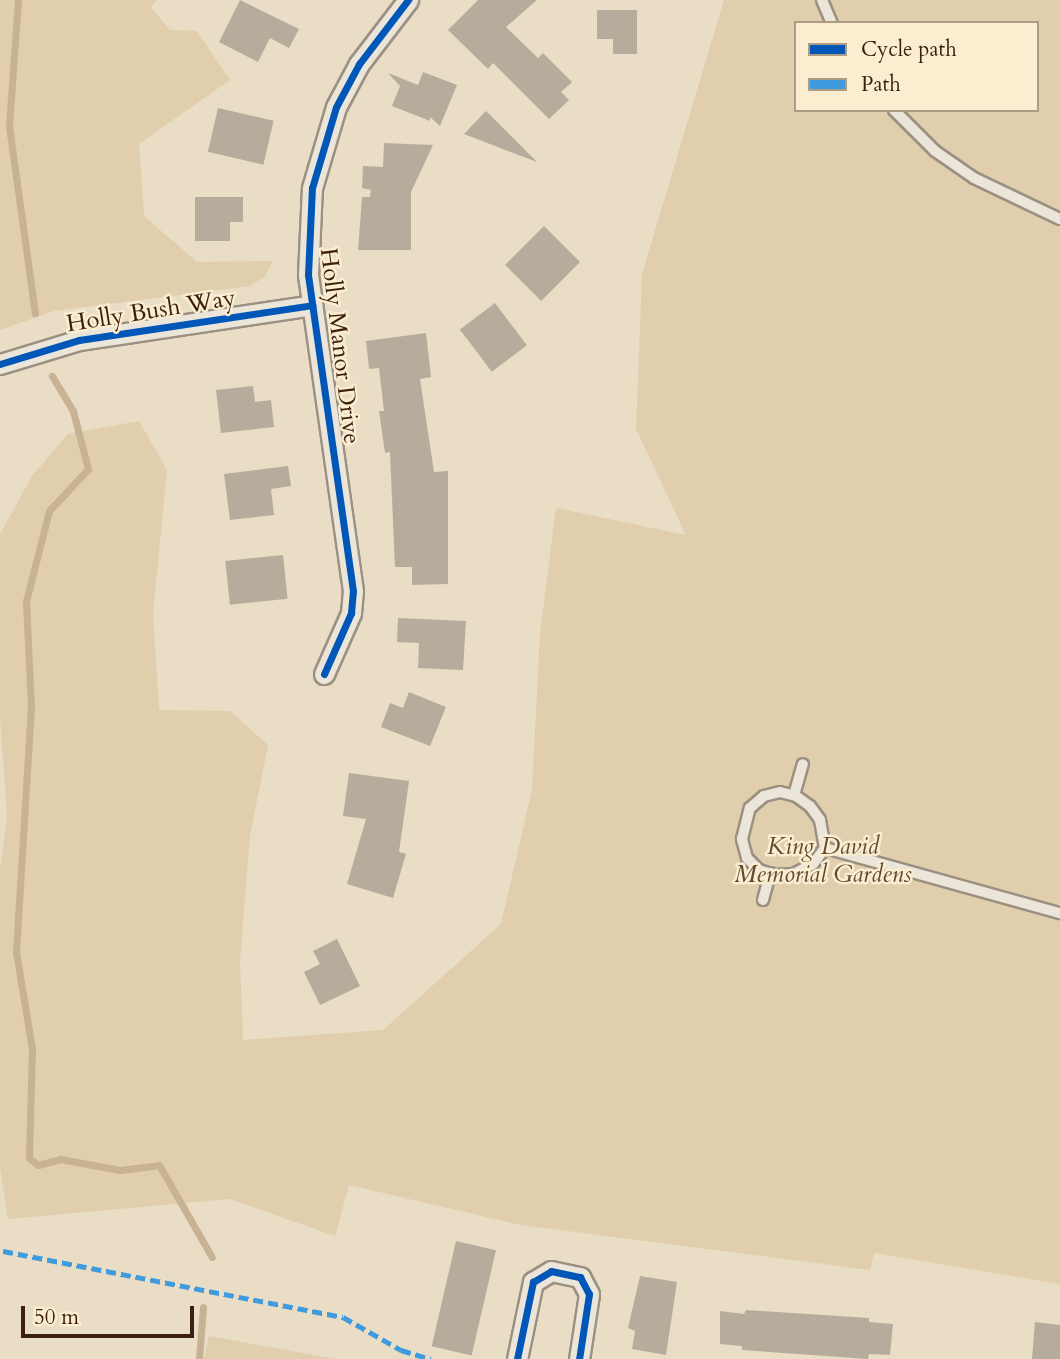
<!DOCTYPE html>
<style>
body{margin:0}
#map{position:relative;width:1060px;height:1359px;overflow:hidden;background:#e9ddc5;font-family:Cardo,serif}
div>[style]{position:absolute}
.green>*{inset:0;background:#e0cead}
.stream>*{height:7px;margin:-3.5px;padding:0 3.5px;transform-origin:3.5px;border-radius:3.5px;background:#c7b293}
.building>*{inset:0;background:#b6ac9b;transform-origin:0 0}
.roads{filter:drop-shadow(2px 0 #9b9081) drop-shadow(-2px 0 #9b9081) drop-shadow(0 2px #9b9081) drop-shadow(0 -2px #9b9081)}
.service>*{height:10px;margin:-5px;padding:0 5px;transform-origin:5px;border-radius:5px;background:#ece6da}
.minor>*{height:19px;margin:-9.5px;padding:0 9.5px;transform-origin:9.5px;border-radius:9.5px;background:#ece6da}
.quiet>*{height:5px;margin-top:-2.5px;transform-origin:0;background:repeating-linear-gradient(90deg,#3f9bde 0 10px,transparent 0 15px)}
.cycleway>*{height:7px;margin:-3.5px;padding:0 3.5px;transform-origin:3.5px;border-radius:3.5px;background:#0057b8}
span{translate:-50% -50%;white-space:nowrap;text-align:center;line-height:1.15;-webkit-text-stroke:5px #faedd0;paint-order:stroke}
.street-label{font-size:24px;color:#3c1f0f}
.park-label{font-size:24px;color:#634832;font-style:italic}
.legend{position:absolute;left:794px;top:21px;width:245px;height:91px;box-sizing:border-box;background:#faedd0;border:2px solid #ae9b83;margin:0;padding:9px 12px;list-style:none;font-size:21px;color:#3c1f0f}
.legend li{display:flex;align-items:center;gap:14px;height:35px}
.legend b{width:35px;border:2px solid #ae9b83}
.scale{position:absolute;left:21px;top:1306px;width:173px;height:32px;box-sizing:border-box;border:4px solid #3c1f0f;border-top:0;padding-left:9px;font-size:21px;line-height:24px;white-space:nowrap;color:#3c1f0f;-webkit-text-stroke:5px #faedd0;paint-order:stroke}
</style>
<div id="map">
<div class="green">
<div style="clip-path:polygon(0 0,157px 0,151px 7px,170px 30px,197px 31px,230px 80px,139px 144px,144px 216px,197px 262px,273px 261px,265px 276px,250px 286px,54px 311px,0 330px)"></div>
<div style="clip-path:polygon(evenodd,724px 0,1060px 0,1060px 1284px,874px 1253px,870px 1270px,521px 1225px,349px 1185px,335px 1236px,230px 1199px,8px 1219px,0 1168px,0 870px,7px 817px,0 718px,0 534px,32px 476px,68px 434px,139px 421px,167px 470px,153px 613px,159px 710px,230px 711px,268px 745px,250px 836px,240px 961px,243px 1040px,383px 1030px,501px 924px,532px 790px,540px 634px,556px 508px,686px 535px,636px 429px,642px 274px,724px 0,796px 23px,1037px 23px,1037px 110px,796px 110px,796px 23px)"></div>
<div style="clip-path:polygon(209px 1336px,303px 1353px,336px 1359px,204px 1359px)"></div>
</div>
<div class="stream">
<div style="left:18px;top:0;width:126px;rotate:94.1deg"></div>
<div style="left:9px;top:126px;width:189px;rotate:82.1deg"></div>
<div style="left:52px;top:376px;width:41px;rotate:59deg"></div>
<div style="left:73px;top:411px;width:60px;rotate:75.5deg"></div>
<div style="left:88px;top:469px;width:57px;rotate:132.9deg"></div>
<div style="left:49px;top:511px;width:93px;rotate:104.3deg"></div>
<div style="left:26px;top:601px;width:105px;rotate:87.3deg"></div>
<div style="left:31px;top:706px;width:246px;rotate:93.5deg"></div>
<div style="left:16px;top:952px;width:98px;rotate:80.6deg"></div>
<div style="left:32px;top:1049px;width:109px;rotate:91.6deg"></div>
<div style="left:29px;top:1158px;width:11px;rotate:38deg"></div>
<div style="left:38px;top:1165px;width:23px;rotate:-15deg"></div>
<div style="left:60px;top:1159px;width:61px;rotate:10.4deg"></div>
<div style="left:120px;top:1170px;width:39px;rotate:-7deg"></div>
<div style="left:159px;top:1165px;width:106px;rotate:60.1deg"></div>
<div style="left:199px;top:1359px;width:52px;rotate:-85.6deg"></div>
</div>
<div class="building">
<div style="clip-path:polygon(240px 0,299px 29px,289px 48px,270px 38px,258px 62px,219px 42px)"></div>
<div style="clip-path:polygon(478px 0,537px 0,506px 27px,538px 58px,543px 53px,572px 82px,561px 92px,569px 100px,549px 119px,493px 63px,488px 69px,448px 30px)"></div>
<div style="clip-path:polygon(597px 10px,637px 10px,637px 54px,613px 54px,613px 39px,597px 39px)"></div>
<div style="clip-path:polygon(423px 72px,457px 85px,440px 126px,430px 117px,430px 121px,392px 106px,400px 86px,388px 73px,418px 85px)"></div>
<div style="left:218px;top:108px;width:57px;height:45px;rotate:13deg"></div>
<div style="clip-path:polygon(486px 111px,537px 162px,464px 134px)"></div>
<div style="clip-path:polygon(384px 143px,433px 145px,411px 192px,411px 250px,358px 250px,362px 197px,370px 197px,371px 190px,362px 188px,363px 166px,383px 167px)"></div>
<div style="clip-path:polygon(195px 197px,243px 197px,243px 222px,230px 222px,230px 241px,195px 241px)"></div>
<div style="left:544px;top:226px;width:51px;height:55px;rotate:45deg"></div>
<div style="left:495px;top:303px;width:53px;height:44px;rotate:53deg"></div>
<div style="clip-path:polygon(426px 333px,431px 377px,420px 379px,434px 472px,448px 471px,448px 584px,412px 585px,412px 567px,395px 567px,390px 452px,385px 453px,379px 411px,384px 411px,379px 368px,369px 369px,366px 341px)"></div>
<div style="clip-path:polygon(253px 386px,255px 402px,271px 400px,274px 427px,221px 433px,216px 390px)"></div>
<div style="clip-path:polygon(288px 466px,291px 486px,271px 489px,274px 515px,230px 520px,224px 474px)"></div>
<div style="left:283px;top:555px;width:44px;height:58px;rotate:84deg"></div>
<div style="clip-path:polygon(398px 618px,466px 621px,463px 670px,418px 668px,419px 643px,397px 642px)"></div>
<div style="clip-path:polygon(409px 692px,446px 707px,430px 746px,381px 727px,390px 703px,403px 708px)"></div>
<div style="clip-path:polygon(349px 773px,409px 781px,399px 852px,406px 854px,393px 898px,347px 884px,366px 819px,343px 816px)"></div>
<div style="clip-path:polygon(337px 939px,360px 986px,320px 1005px,304px 972px,320px 964px,313px 951px)"></div>
<div style="left:456px;top:1241px;width:41px;height:108px;rotate:13deg"></div>
<div style="clip-path:polygon(640px 1276px,677px 1282px,666px 1355px,632px 1349px,635px 1331px,628px 1328px)"></div>
<div style="clip-path:polygon(746px 1310px,869px 1318px,869px 1322px,893px 1324px,890px 1355px,869px 1354px,868px 1359px,742px 1350px,742px 1346px,720px 1344px,720px 1311px,744px 1314px)"></div>
<div style="clip-path:polygon(1035px 1322px,1060px 1325px,1060px 1359px,1032px 1359px)"></div>
</div>
<div class="roads">
<div class="service">
<div style="left:822px;top:0;width:25px;rotate:67deg"></div>
<div style="left:894px;top:110px;width:58px;rotate:45deg"></div>
<div style="left:935px;top:151px;width:47px;rotate:34.7deg"></div>
<div style="left:974px;top:178px;width:95px;rotate:25.5deg"></div>
<div style="left:780px;top:792px;width:16px;rotate:14deg"></div>
<div style="left:796px;top:796px;width:17px;rotate:36deg"></div>
<div style="left:810px;top:806px;width:17px;rotate:54deg"></div>
<div style="left:820px;top:820px;width:28px;rotate:80deg"></div>
<div style="left:825px;top:848px;width:20px;rotate:127deg"></div>
<div style="left:813px;top:864px;width:22px;rotate:153deg"></div>
<div style="left:793px;top:874px;width:18px;rotate:177deg"></div>
<div style="left:775px;top:875px;width:17px;rotate:-163deg"></div>
<div style="left:759px;top:870px;width:17px;rotate:-135deg"></div>
<div style="left:747px;top:858px;width:20px;rotate:-105deg"></div>
<div style="left:742px;top:839px;width:32px;rotate:-76deg"></div>
<div style="left:750px;top:808px;width:18px;rotate:-41deg"></div>
<div style="left:764px;top:796px;width:16px;rotate:-14deg"></div>
<div style="left:794px;top:795px;width:32px;rotate:-74deg"></div>
<div style="left:825px;top:848px;width:244px;rotate:15.5deg"></div>
<div style="left:763px;top:900px;width:28px;rotate:-75deg"></div>
</div>
<div class="minor">
<div style="left:0;top:364px;width:83px;rotate:-16.9deg"></div>
<div style="left:79px;top:340px;width:236px;rotate:-8.5deg"></div>
<div style="left:324px;top:674px;width:67px;rotate:-66.1deg"></div>
<div style="left:351px;top:613px;width:22px;rotate:-85deg"></div>
<div style="left:353px;top:591px;width:319px;rotate:-98.1deg"></div>
<div style="left:308px;top:275px;width:87px;rotate:-87.4deg"></div>
<div style="left:312px;top:188px;width:84px;rotate:-73.5deg"></div>
<div style="left:336px;top:107px;width:49px;rotate:-61.9deg"></div>
<div style="left:359px;top:64px;width:81px;rotate:-52.6deg"></div>
<div style="left:517px;top:1359px;width:79px;rotate:-78.3deg"></div>
<div style="left:533px;top:1282px;width:21px;rotate:-31deg"></div>
<div style="left:551px;top:1271px;width:30px;rotate:12deg"></div>
<div style="left:580px;top:1277px;width:19px;rotate:62deg"></div>
<div style="left:589px;top:1294px;width:66px;rotate:98.7deg"></div>
</div>
</div>
<div class="quiet">
<div style="left:3px;top:1251px;width:346px;rotate:11deg"></div>
<div style="left:343px;top:1317px;width:67px;rotate:29.6deg"></div>
<div style="left:401px;top:1350px;width:31px;rotate:17deg"></div>
</div>
<div class="cycleway">
<div style="left:0;top:364px;width:83px;rotate:-16.9deg"></div>
<div style="left:79px;top:340px;width:236px;rotate:-8.5deg"></div>
<div style="left:324px;top:674px;width:67px;rotate:-66.1deg"></div>
<div style="left:351px;top:613px;width:22px;rotate:-85deg"></div>
<div style="left:353px;top:591px;width:319px;rotate:-98.1deg"></div>
<div style="left:308px;top:275px;width:87px;rotate:-87.4deg"></div>
<div style="left:312px;top:188px;width:84px;rotate:-73.5deg"></div>
<div style="left:336px;top:107px;width:49px;rotate:-61.9deg"></div>
<div style="left:359px;top:64px;width:81px;rotate:-52.6deg"></div>
<div style="left:517px;top:1359px;width:79px;rotate:-78.3deg"></div>
<div style="left:533px;top:1282px;width:21px;rotate:-31deg"></div>
<div style="left:551px;top:1271px;width:30px;rotate:12deg"></div>
<div style="left:580px;top:1277px;width:19px;rotate:62deg"></div>
<div style="left:589px;top:1294px;width:66px;rotate:98.7deg"></div>
</div>
<div class="street-label">
<span style="left:151px;top:311px;rotate:-9deg">Holly Bush Way</span>
<span style="left:340px;top:346px;rotate:83deg">Holly Manor Drive</span>
</div>
<div class="park-label">
<span style="left:823px;top:861px">King David<br>Memorial Gardens</span>
</div>
<ul class="legend">
<li><b style="height:9px;background:#0057b8"></b>Cycle path</li>
<li><b style="height:9px;background:#3f9bde"></b>Path</li>
</ul>
<div class="scale">50 m</div>
</div>
